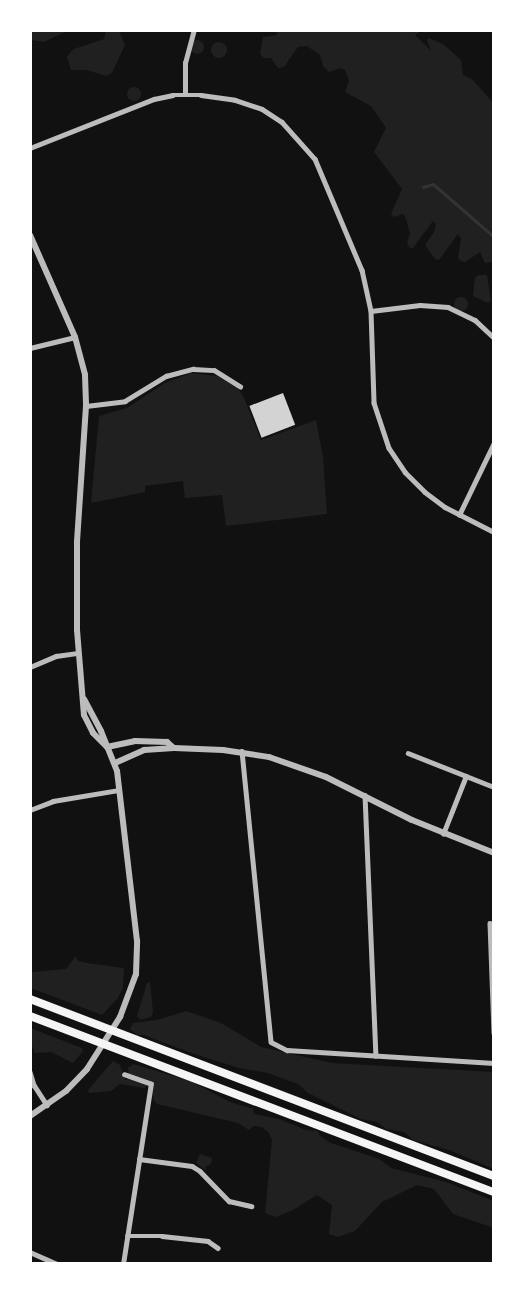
<!DOCTYPE html>
<style>
body{margin:0}
#map{position:relative;width:524px;height:1294px;overflow:hidden;background:#111;font-family:Poppins,sans-serif}
div>[style]{position:absolute}
.green>*{inset:0;background:#202020}
.round{border-radius:50%}
.stream>*{height:3px;margin:-1.5px;padding:0 1.5px;transform-origin:1.5px;border-radius:1.5px;background:#333}
.building>*{inset:0;background:#d3d3d3;transform-origin:0 0}
.minor>*{height:4.5px;margin:-2.25px;padding:0 2.25px;transform-origin:2.25px;border-radius:2.25px;background:#bcbcbc}
.tertiary>*{height:6px;margin:-3px;padding:0 3px;transform-origin:3px;border-radius:3px;background:#bcbcbc}
.trunk>*{height:8px;margin:-4px;padding:0 4px;transform-origin:4px;border-radius:4px;background:#f5f5f5}
span{translate:-50% -50%;white-space:nowrap;text-align:center;line-height:1.15;-webkit-text-stroke:6px #fff;paint-order:stroke}
.frame{position:absolute;inset:0;border:32px solid #fff;pointer-events:none}
</style>
<div id="map">
<div class="green">
<div style="clip-path:polygon(32px 30px,69px 30px,44px 42px,31px 40px)"></div>
<div style="clip-path:polygon(106px 30px,119px 31px,125px 45px,112px 73px,106px 76px,87px 70px,71px 70px,67px 57px,70px 53px,74px 49px,104px 39px)"></div>
<div style="clip-path:polygon(277px 30px,423px 30px,415px 35px,431px 51px,427px 40px,429px 38px,443px 44px,461px 60px,463px 75px,472px 79px,494px 104px,493px 262px,485px 263px,480px 252px,465px 262px,461px 261px,458px 258px,461px 239px,458px 234px,439px 260px,435px 259px,425px 245px,434px 232px,436px 224px,433px 221px,413px 248px,410px 248px,407px 243px,410px 233px,405px 216px,403px 214px,394px 217px,391px 214px,402px 189px,374px 152px,386px 128px,371px 106px,345px 92px,349px 80px,345px 70px,341px 68px,329px 72px,323px 66px,320px 55px,307px 46px,298px 47px,284px 67px,278px 68px,271px 58px,264px 58px,260px 54px,263px 37px,277px 35px)"></div>
<div class="round" style="left:190px;top:40px;width:14px;height:14px"></div>
<div class="round" style="left:211px;top:42px;width:16px;height:16px"></div>
<div class="round" style="left:127px;top:87px;width:14px;height:14px"></div>
<div style="clip-path:polygon(478px 275px,487px 275px,491px 301px,488px 303px,473px 296px,475px 278px)"></div>
<div class="round" style="left:454px;top:297px;width:14px;height:14px"></div>
<div style="clip-path:polygon(191px 373px,217px 376px,238px 388px,244px 398px,261px 440px,316px 420px,323px 457px,327px 514px,226px 526px,222px 495px,185px 498px,183px 481px,145px 486px,145px 492px,91px 503px,99px 416px,127px 408px,165px 383px)"></div>
<div style="clip-path:polygon(76px 956px,78px 961px,87px 963px,124px 968px,123px 988px,118px 998px,102px 1015px,31px 988px,32px 972px,66px 969px)"></div>
<div style="clip-path:polygon(150px 982px,153px 1012px,151px 1017px,140px 1020px,137px 1016px,147px 983px)"></div>
<div style="clip-path:polygon(186px 1011px,221px 1023px,261px 1047px,332px 1063px,494px 1072px,494px 1169px,449px 1150px,413px 1140px,404px 1132px,386px 1129px,377px 1122px,361px 1119px,308px 1093px,298px 1084px,268px 1073px,239px 1068px,194px 1054px,144px 1035px,137px 1035px,130px 1029px,133px 1023px,157px 1020px)"></div>
<div style="clip-path:polygon(30px 1028px,82px 1048px,83px 1051px,73px 1063px,51px 1052px,35px 1053px,30px 1041px)"></div>
<div style="clip-path:polygon(113px 1061px,120px 1065px,125px 1080px,129px 1079px,128px 1068px,133px 1064px,190px 1081px,230px 1102px,253px 1109px,254px 1114px,279px 1119px,306px 1130px,318px 1131px,320px 1136px,331px 1143px,379px 1159px,391px 1168px,446px 1182px,494px 1201px,494px 1228px,453px 1214px,434px 1189px,417px 1185px,382px 1202px,355px 1231px,338px 1237px,329px 1234px,332px 1205px,317px 1195px,293px 1210px,276px 1217px,265px 1213px,272px 1140px,269px 1133px,262px 1127px,254px 1126px,249px 1130px,238px 1123px,157px 1104px,153px 1099px,152px 1088px,147px 1086px,144px 1088px,120px 1084px,111px 1091px,89px 1093px,88px 1090px)"></div>
<div style="clip-path:polygon(200px 1154px,212px 1158px,211px 1164px,205px 1167px,207px 1171px,196px 1163px)"></div>
</div>
<div class="stream">
<div style="left:423px;top:187px;width:10px;rotate:-17deg"></div>
<div style="left:433px;top:184px;width:81px;rotate:41deg"></div>
</div>
<div class="building">
<div style="left:283px;top:393px;width:34px;height:36px;rotate:69deg"></div>
</div>
<div class="minor">
<div style="left:185px;top:94px;width:31px;rotate:-90deg"></div>
<div style="left:185px;top:63px;width:34px;rotate:-75deg"></div>
<div style="left:30px;top:148px;width:133px;rotate:-21.6deg"></div>
<div style="left:154px;top:99px;width:19px;rotate:-12deg"></div>
<div style="left:173px;top:95px;width:28px"></div>
<div style="left:201px;top:95px;width:34px;rotate:8deg"></div>
<div style="left:235px;top:100px;width:28px;rotate:18deg"></div>
<div style="left:262px;top:109px;width:24px;rotate:33deg"></div>
<div style="left:282px;top:122px;width:50px;rotate:48.3deg"></div>
<div style="left:315px;top:159px;width:121px;rotate:67.1deg"></div>
<div style="left:362px;top:270px;width:42px;rotate:77.6deg"></div>
<div style="left:371px;top:311px;width:92px;rotate:88.1deg"></div>
<div style="left:374px;top:403px;width:47px;rotate:71.6deg"></div>
<div style="left:389px;top:448px;width:29px;rotate:56deg"></div>
<div style="left:405px;top:472px;width:28px;rotate:45deg"></div>
<div style="left:425px;top:492px;width:25px;rotate:37deg"></div>
<div style="left:445px;top:507px;width:55px;rotate:27deg"></div>
<div style="left:371px;top:311px;width:49px;rotate:-7deg"></div>
<div style="left:420px;top:305px;width:28px;rotate:4deg"></div>
<div style="left:448px;top:307px;width:30px;rotate:26deg"></div>
<div style="left:475px;top:320px;width:26px;rotate:43deg"></div>
<div style="left:30px;top:348px;width:46px;rotate:-13.7deg"></div>
<div style="left:86px;top:406px;width:39px;rotate:-7deg"></div>
<div style="left:125px;top:401px;width:48px;rotate:-31.4deg"></div>
<div style="left:166px;top:376px;width:28px;rotate:-15deg"></div>
<div style="left:193px;top:369px;width:21px;rotate:3deg"></div>
<div style="left:214px;top:370px;width:31px;rotate:32deg"></div>
<div style="left:459px;top:515px;width:80px;rotate:-64.1deg"></div>
<div style="left:30px;top:667px;width:28px;rotate:-23deg"></div>
<div style="left:56px;top:656px;width:22px;rotate:-8deg"></div>
<div style="left:242px;top:751px;width:292px;rotate:84.3deg"></div>
<div style="left:271px;top:1042px;width:18px;rotate:27deg"></div>
<div style="left:287px;top:1050px;width:207px;rotate:3.6deg"></div>
<div style="left:408px;top:753px;width:92px;rotate:21.6deg"></div>
<div style="left:365px;top:795px;width:261px;rotate:87.6deg"></div>
<div style="left:30px;top:810px;width:25px;rotate:-21deg"></div>
<div style="left:53px;top:801px;width:67px;rotate:-9.5deg"></div>
<div style="left:443px;top:834px;width:62px;rotate:-68.4deg"></div>
<div style="left:490px;top:923px;width:110px;rotate:87.9deg"></div>
<div style="left:30px;top:1072px;width:14px;rotate:73deg"></div>
<div style="left:34px;top:1085px;width:24px;rotate:57deg"></div>
<div style="left:139px;top:1159px;width:53px;rotate:7.5deg"></div>
<div style="left:192px;top:1166px;width:9px;rotate:32deg"></div>
<div style="left:200px;top:1171px;width:42px;rotate:46deg"></div>
<div style="left:229px;top:1201px;width:23px;rotate:13deg"></div>
<div style="left:127px;top:1236px;width:35px"></div>
<div style="left:162px;top:1236px;width:46px;rotate:6.2deg"></div>
<div style="left:208px;top:1241px;width:12px;rotate:35deg"></div>
<div style="left:30px;top:1252px;width:30px;rotate:24deg"></div>
<div style="left:123px;top:1264px;width:182px;rotate:-81.2deg"></div>
<div style="left:151px;top:1084px;width:28px;rotate:-161deg"></div>
</div>
<div class="tertiary">
<div style="left:30px;top:235px;width:111px;rotate:66.2deg"></div>
<div style="left:75px;top:337px;width:39px;rotate:75deg"></div>
<div style="left:85px;top:375px;width:31px;rotate:88deg"></div>
<div style="left:86px;top:406px;width:137px;rotate:93.8deg"></div>
<div style="left:77px;top:543px;width:87px;rotate:90deg"></div>
<div style="left:77px;top:630px;width:85px;rotate:85.3deg"></div>
<div style="left:84px;top:715px;width:20px;rotate:63deg"></div>
<div style="left:93px;top:733px;width:20px;rotate:45deg"></div>
<div style="left:107px;top:747px;width:29px;rotate:-12deg"></div>
<div style="left:135px;top:741px;width:32px;rotate:2deg"></div>
<div style="left:167px;top:742px;width:9px;rotate:41deg"></div>
<div style="left:115px;top:763px;width:32px;rotate:-24deg"></div>
<div style="left:144px;top:750px;width:30px;rotate:-4deg"></div>
<div style="left:174px;top:748px;width:49px;rotate:2.3deg"></div>
<div style="left:223px;top:750px;width:47px;rotate:8.7deg"></div>
<div style="left:269px;top:757px;width:60px;rotate:19.3deg"></div>
<div style="left:326px;top:777px;width:96px;rotate:26.6deg"></div>
<div style="left:412px;top:820px;width:88px;rotate:21.9deg"></div>
<div style="left:30px;top:1116px;width:44px;rotate:-34.8deg"></div>
<div style="left:66px;top:1091px;width:30px;rotate:-46deg"></div>
<div style="left:87px;top:1069px;width:62px;rotate:-57.6deg"></div>
<div style="left:120px;top:1017px;width:46px;rotate:-69.6deg"></div>
<div style="left:136px;top:974px;width:33px;rotate:-88deg"></div>
<div style="left:137px;top:941px;width:171px;rotate:-96.7deg"></div>
<div style="left:117px;top:771px;width:43px;rotate:-111.8deg"></div>
<div style="left:101px;top:731px;width:36px;rotate:-118deg"></div>
</div>
<div class="trunk">
<div style="left:30px;top:999px;width:497px;rotate:20.9deg"></div>
<div style="left:30px;top:1016px;width:496px;rotate:20.8deg"></div>
</div>
<div class="frame"></div>
</div>
